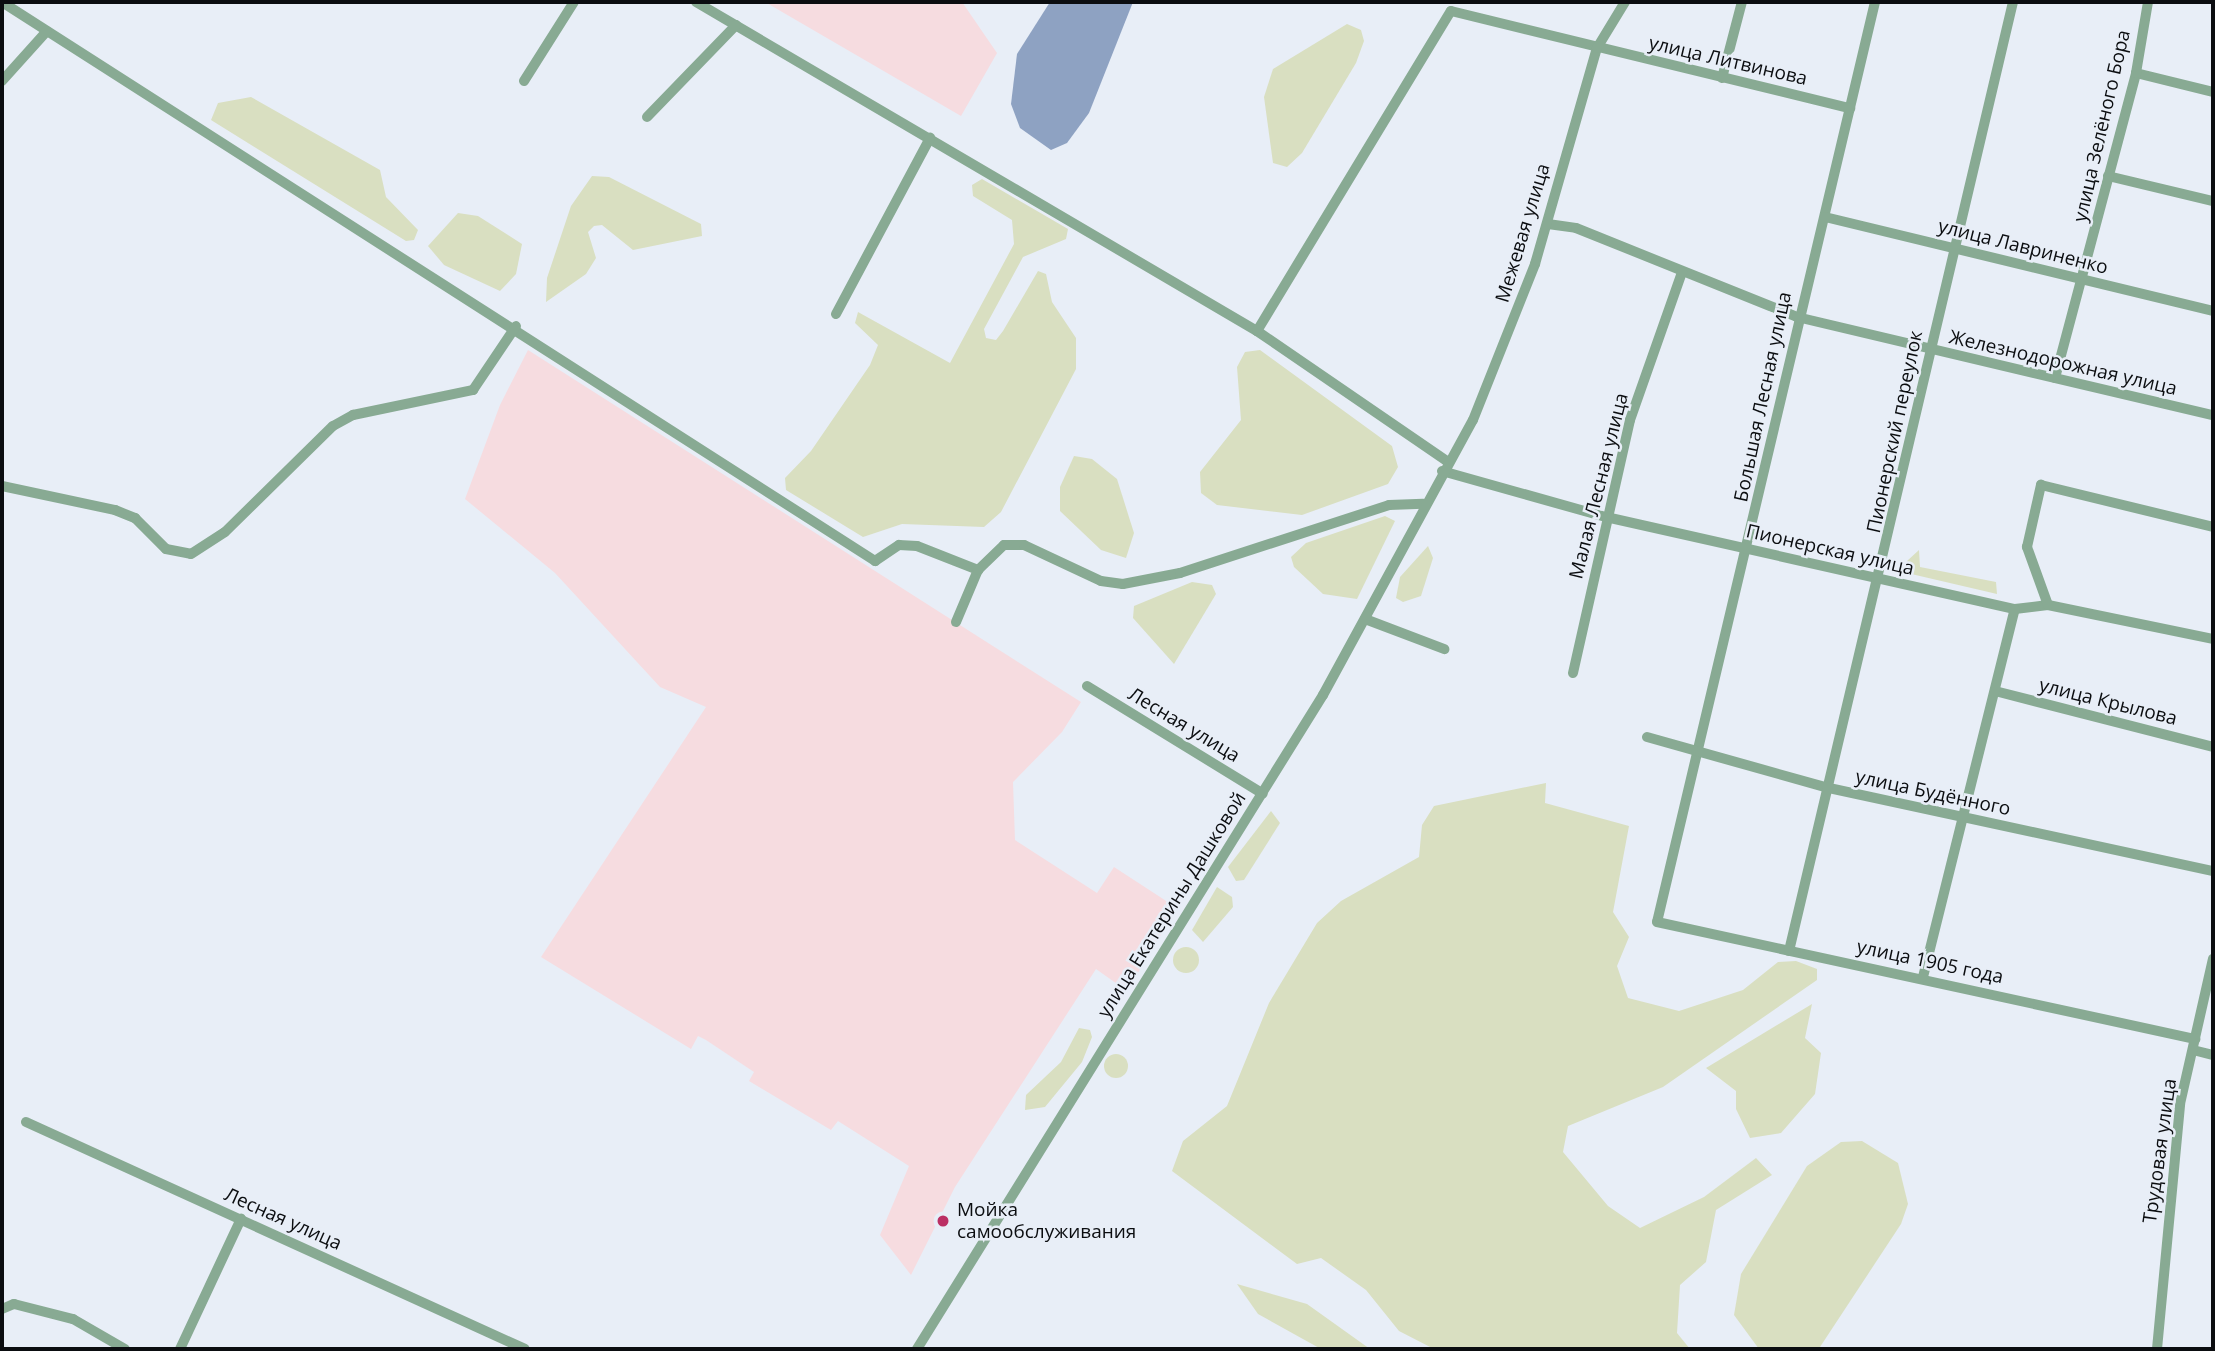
<!DOCTYPE html>
<meta charset="utf-8">
<style>
body{margin:0}
#map{position:relative;width:2215px;height:1351px;overflow:hidden;background:#e8eef7;font-family:"Open Sans",sans-serif}
div>[style]{position:absolute}
.industrial>*{inset:0;background:#f6dce0}
.green>*{inset:0;background:#d9dfc1}
.round{border-radius:50%}
.water>*{inset:0;background:#8ea2c2}
.minor>*{height:10px;margin:-5px;padding:0 5px;transform-origin:5px;border-radius:5px;background:#88aa93}
.dots>*{width:19px;height:19px;translate:-50% -50%;box-sizing:border-box;border:4px solid #e8eef7;border-radius:50%}
span{translate:-50% -50%;white-space:nowrap;text-align:center;line-height:1.15;-webkit-text-stroke:5px #e8eef7;paint-order:stroke}
.street-label{font-size:19px;color:#0b0d10}
.poi-label{font-size:19px;color:#0b0d10}
.left{translate:0 -50%;text-align:left}
.frame{position:absolute;inset:0;border:4px solid #0b0d10;pointer-events:none}
</style>
<div id="map">
<div class="industrial">
<div style="clip-path:polygon(765px 2px,962px 2px,997px 53px,961px 116px)"></div>
<div style="clip-path:polygon(528px 350px,1081px 702px,1062px 732px,1013px 782px,1015px 840px,1097px 893px,1114px 867px,1177px 908px,1127px 991px,1096px 969px,955px 1187px,911px 1275px,880px 1235px,909px 1166px,838px 1121px,831px 1130px,749px 1081px,754px 1072px,706px 1040px,698px 1036px,691px 1049px,541px 957px,706px 707px,660px 687px,555px 573px,465px 499px,500px 405px)"></div>
</div>
<div class="green">
<div style="clip-path:polygon(1347px 24px,1361px 30px,1364px 41px,1356px 63px,1302px 153px,1287px 167px,1273px 163px,1264px 97px,1273px 69px)"></div>
<div style="clip-path:polygon(251px 97px,380px 170px,386px 197px,418px 230px,414px 240px,406px 241px,211px 120px,218px 103px)"></div>
<div style="clip-path:polygon(592px 176px,609px 177px,701px 224px,702px 236px,633px 250px,602px 225px,594px 226px,588px 232px,596px 258px,586px 274px,546px 302px,547px 278px,571px 206px)"></div>
<div style="clip-path:polygon(982px 179px,1068px 229px,1066px 239px,1023px 257px,984px 329px,986px 338px,996px 340px,1003px 331px,1038px 271px,1046px 274px,1052px 302px,1076px 338px,1076px 369px,1001px 512px,984px 527px,902px 524px,863px 537px,786px 490px,785px 478px,811px 451px,870px 365px,878px 345px,855px 323px,858px 312px,950px 363px,1014px 244px,1012px 220px,973px 196px,972px 185px)"></div>
<div style="clip-path:polygon(458px 213px,478px 216px,522px 244px,516px 274px,500px 291px,444px 265px,428px 246px)"></div>
<div style="clip-path:polygon(1260px 350px,1392px 446px,1398px 467px,1388px 484px,1302px 515px,1217px 505px,1201px 493px,1200px 472px,1241px 420px,1237px 367px,1245px 352px)"></div>
<div style="clip-path:polygon(1074px 456px,1092px 459px,1117px 479px,1134px 533px,1126px 558px,1101px 550px,1060px 511px,1060px 487px)"></div>
<div style="clip-path:polygon(1385px 516px,1395px 521px,1357px 599px,1323px 594px,1294px 567px,1291px 557px,1306px 543px)"></div>
<div style="clip-path:polygon(1428px 546px,1433px 558px,1421px 596px,1403px 602px,1396px 598px,1400px 577px)"></div>
<div style="clip-path:polygon(1919px 550px,1920px 567px,1996px 582px,1997px 594px,1907px 573px,1907px 561px)"></div>
<div style="clip-path:polygon(1192px 582px,1212px 585px,1216px 594px,1174px 664px,1133px 618px,1134px 606px)"></div>
<div style="clip-path:polygon(1546px 783px,1545px 803px,1629px 826px,1613px 912px,1629px 937px,1617px 966px,1628px 998px,1679px 1011px,1743px 990px,1778px 962px,1796px 961px,1817px 969px,1817px 980px,1663px 1087px,1568px 1126px,1563px 1152px,1608px 1206px,1640px 1228px,1704px 1197px,1756px 1158px,1772px 1175px,1716px 1210px,1706px 1262px,1680px 1285px,1677px 1333px,1690px 1349px,1434px 1349px,1399px 1331px,1366px 1290px,1321px 1258px,1297px 1264px,1172px 1171px,1183px 1141px,1227px 1106px,1269px 1003px,1317px 923px,1341px 901px,1419px 857px,1422px 825px,1434px 806px)"></div>
<div style="clip-path:polygon(1271px 811px,1280px 823px,1244px 880px,1236px 881px,1228px 867px)"></div>
<div style="clip-path:polygon(1217px 887px,1232px 897px,1233px 907px,1203px 942px,1192px 930px)"></div>
<div class="round" style="left:1173px;top:947px;width:26px;height:26px"></div>
<div style="clip-path:polygon(1812px 1004px,1805px 1038px,1821px 1053px,1815px 1094px,1781px 1133px,1750px 1138px,1736px 1109px,1736px 1091px,1706px 1068px)"></div>
<div style="clip-path:polygon(1079px 1028px,1090px 1030px,1092px 1037px,1082px 1062px,1045px 1107px,1025px 1110px,1026px 1095px,1061px 1062px)"></div>
<div class="round" style="left:1104px;top:1054px;width:24px;height:24px"></div>
<div style="clip-path:polygon(1862px 1141px,1898px 1163px,1908px 1204px,1901px 1224px,1820px 1347px,1759px 1349px,1734px 1315px,1741px 1274px,1807px 1166px,1841px 1142px)"></div>
<div style="clip-path:polygon(1237px 1284px,1307px 1304px,1370px 1349px,1321px 1349px,1258px 1314px)"></div>
</div>
<div class="water">
<div style="clip-path:polygon(1050px 2px,1133px 2px,1089px 113px,1067px 143px,1051px 150px,1020px 128px,1011px 104px,1017px 54px)"></div>
</div>
<div class="minor">
<div style="left:2px;top:2px;width:1037px;rotate:32.63deg"></div>
<div style="left:875px;top:561px;width:29px;rotate:-34deg"></div>
<div style="left:899px;top:545px;width:18px;rotate:3deg"></div>
<div style="left:917px;top:546px;width:66px;rotate:21.5deg"></div>
<div style="left:696px;top:2px;width:650px;rotate:30.39deg"></div>
<div style="left:1257px;top:331px;width:232px;rotate:34.4deg"></div>
<div style="left:1875px;top:2px;width:945px;rotate:103.33deg"></div>
<div style="left:1657px;top:922px;width:551px;rotate:12.27deg"></div>
<div style="left:2136px;top:73px;width:79px;rotate:13.9deg"></div>
<div style="left:1722px;top:78px;width:79px;rotate:-75.3deg"></div>
<div style="left:2px;top:81px;width:67px;rotate:-48deg"></div>
<div style="left:524px;top:81px;width:93px;rotate:-57.7deg"></div>
<div style="left:647px;top:117px;width:128px;rotate:-45.9deg"></div>
<div style="left:2108px;top:176px;width:108px;rotate:13.4deg"></div>
<div style="left:1825px;top:217px;width:399px;rotate:13.6deg"></div>
<div style="left:1548px;top:224px;width:28px;rotate:8deg"></div>
<div style="left:1576px;top:228px;width:238px;rotate:21.9deg"></div>
<div style="left:1797px;top:317px;width:427px;rotate:13.3deg"></div>
<div style="left:836px;top:314px;width:200px;rotate:-61.9deg"></div>
<div style="left:1257px;top:331px;width:374px;rotate:-58.8deg"></div>
<div style="left:1451px;top:11px;width:411px;rotate:13.7deg"></div>
<div style="left:2055px;top:378px;width:316px;rotate:-75.1deg"></div>
<div style="left:2136px;top:73px;width:72px;rotate:-80.4deg"></div>
<div style="left:1442px;top:471px;width:170px;rotate:15.7deg"></div>
<div style="left:1606px;top:517px;width:419px;rotate:12.7deg"></div>
<div style="left:2015px;top:609px;width:33px;rotate:-7deg"></div>
<div style="left:2048px;top:605px;width:168px;rotate:11.6deg"></div>
<div style="left:2px;top:486px;width:116px;rotate:12deg"></div>
<div style="left:115px;top:510px;width:22px;rotate:22deg"></div>
<div style="left:135px;top:518px;width:44px;rotate:45deg"></div>
<div style="left:166px;top:549px;width:25px;rotate:11deg"></div>
<div style="left:191px;top:554px;width:40px;rotate:-32.9deg"></div>
<div style="left:225px;top:532px;width:151px;rotate:-44.5deg"></div>
<div style="left:333px;top:426px;width:23px;rotate:-29deg"></div>
<div style="left:353px;top:415px;width:123px;rotate:-11.8deg"></div>
<div style="left:473px;top:390px;width:77px;rotate:-56.1deg"></div>
<div style="left:2048px;top:605px;width:62px;rotate:-109.9deg"></div>
<div style="left:2027px;top:547px;width:64px;rotate:-77.3deg"></div>
<div style="left:2041px;top:485px;width:177px;rotate:13.7deg"></div>
<div style="left:1365px;top:619px;width:85px;rotate:20.8deg"></div>
<div style="left:956px;top:622px;width:56px;rotate:-67.1deg"></div>
<div style="left:978px;top:570px;width:36px;rotate:-44deg"></div>
<div style="left:1004px;top:545px;width:20px"></div>
<div style="left:1024px;top:545px;width:85px;rotate:25.1deg"></div>
<div style="left:1101px;top:581px;width:22px;rotate:8deg"></div>
<div style="left:1123px;top:584px;width:58px;rotate:-10.9deg"></div>
<div style="left:1180px;top:573px;width:220px;rotate:-18deg"></div>
<div style="left:1389px;top:505px;width:34px;rotate:-2deg"></div>
<div style="left:1573px;top:673px;width:259px;rotate:-77.3deg"></div>
<div style="left:1630px;top:420px;width:157px;rotate:-70.6deg"></div>
<div style="left:1087px;top:686px;width:206px;rotate:31.5deg"></div>
<div style="left:1995px;top:691px;width:225px;rotate:14.4deg"></div>
<div style="left:1647px;top:737px;width:189px;rotate:15.7deg"></div>
<div style="left:1829px;top:788px;width:393px;rotate:12.2deg"></div>
<div style="left:1789px;top:951px;width:975px;rotate:-76.72deg"></div>
<div style="left:1923px;top:977px;width:379px;rotate:-76deg"></div>
<div style="left:2193px;top:1050px;width:21px;rotate:14deg"></div>
<div style="left:26px;top:1122px;width:548px;rotate:24.46deg"></div>
<div style="left:2px;top:1309px;width:13px;rotate:-23deg"></div>
<div style="left:14px;top:1304px;width:61px;rotate:14.3deg"></div>
<div style="left:73px;top:1319px;width:60px;rotate:30deg"></div>
<div style="left:180px;top:1349px;width:144px;rotate:-64.9deg"></div>
<div style="left:917px;top:1349px;width:770px;rotate:-58.17deg"></div>
<div style="left:1323px;top:695px;width:313px;rotate:-61.4deg"></div>
<div style="left:1473px;top:420px;width:168px;rotate:-68.3deg"></div>
<div style="left:1535px;top:264px;width:225px;rotate:-74deg"></div>
<div style="left:1597px;top:48px;width:54px;rotate:-58.7deg"></div>
<div style="left:2157px;top:1349px;width:246px;rotate:-84.6deg"></div>
<div style="left:2180px;top:1104px;width:149px;rotate:-77.2deg"></div>
</div>
<div class="dots">
<div style="left:943px;top:1221px;background:#bb2f64"></div>
</div>
<div class="street-label">
<span style="left:1728px;top:61px;rotate:13deg">улица Литвинова</span>
<span style="left:2102px;top:126px;rotate:-77deg">улица Зелёного Бора</span>
<span style="left:1523px;top:233px;rotate:-73deg">Межевая улица</span>
<span style="left:2023px;top:247px;rotate:14deg">улица Лавриненко</span>
<span style="left:2063px;top:363px;rotate:13deg">Железнодорожная улица</span>
<span style="left:1763px;top:397px;rotate:-78deg">Большая Лесная улица</span>
<span style="left:1895px;top:432px;rotate:-78deg">Пионерский переулок</span>
<span style="left:1599px;top:486px;rotate:-76deg">Малая Лесная улица</span>
<span style="left:1830px;top:550px;rotate:13deg">Пионерская улица</span>
<span style="left:2108px;top:702px;rotate:14deg">улица Крылова</span>
<span style="left:1184px;top:725px;rotate:31deg">Лесная улица</span>
<span style="left:1933px;top:793px;rotate:12deg">улица Будённого</span>
<span style="left:1172px;top:905px;rotate:-58deg">улица Екатерины Дашковой</span>
<span style="left:1930px;top:962px;rotate:12deg">улица 1905 года</span>
<span style="left:2160px;top:1151px;rotate:-82deg">Трудовая улица</span>
<span style="left:283px;top:1219px;rotate:24deg">Лесная улица</span>
</div>
<div class="poi-label">
<span class="left" style="left:957px;top:1221px">Мойка<br>самообслуживания</span>
</div>
<div class="frame"></div>
</div>
